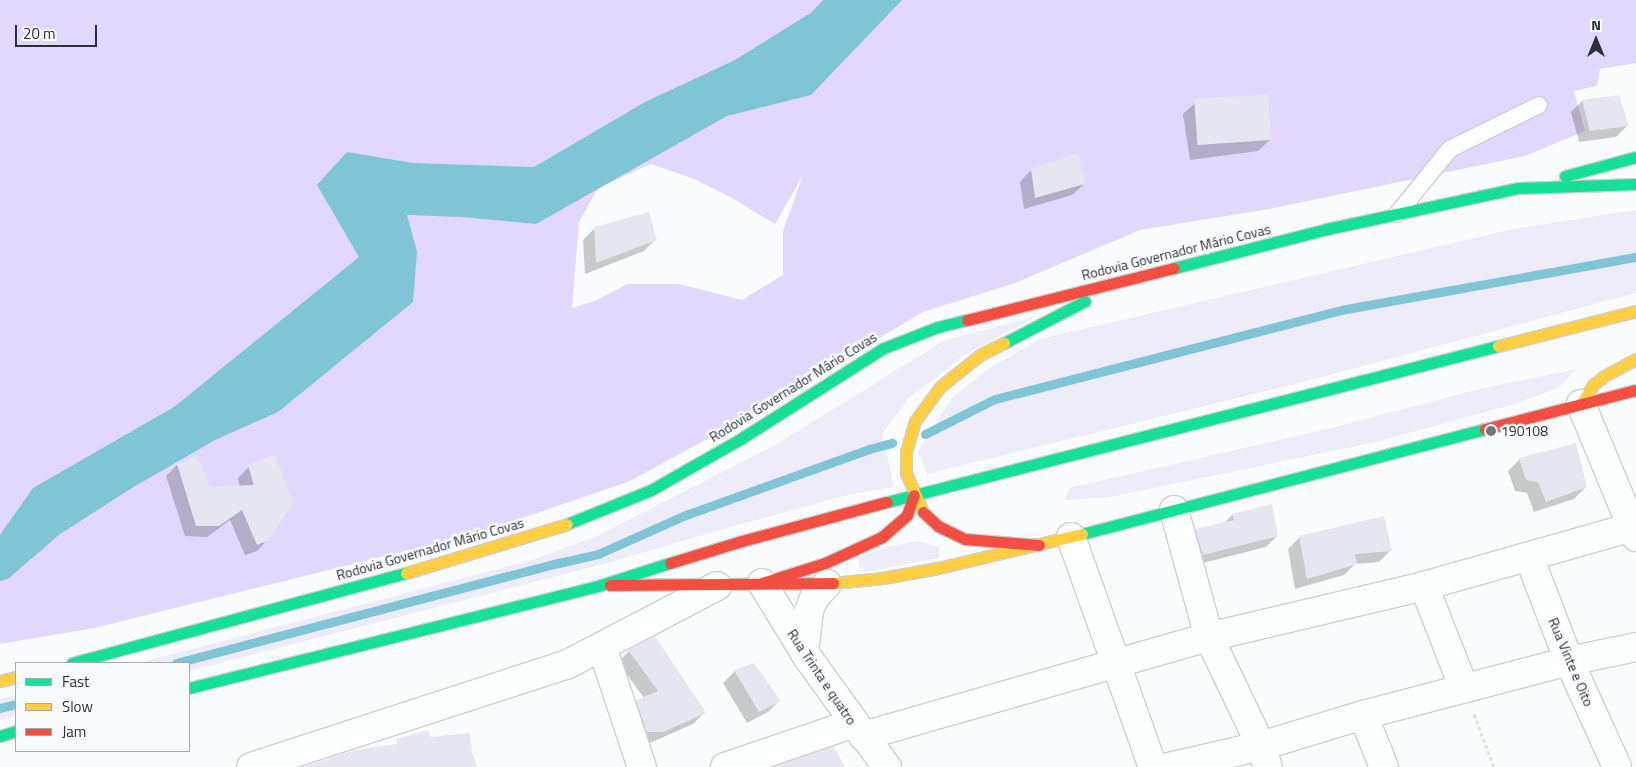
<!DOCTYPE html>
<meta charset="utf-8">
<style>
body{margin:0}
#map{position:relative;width:1636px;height:767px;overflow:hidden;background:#fbfcfd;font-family:"Titillium Web",sans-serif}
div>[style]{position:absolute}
.green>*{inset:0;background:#efecfa}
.forest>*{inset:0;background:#e2d7fc}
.water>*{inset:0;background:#80c5d5}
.shadow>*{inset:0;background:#0003}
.stream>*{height:9px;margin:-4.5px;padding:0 4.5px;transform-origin:4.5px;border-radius:4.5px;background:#80c5d5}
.building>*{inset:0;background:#e5e6ef;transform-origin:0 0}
.path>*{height:3px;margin-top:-1.5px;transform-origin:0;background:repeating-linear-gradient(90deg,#e1e1e1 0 4px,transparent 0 6.5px)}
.roads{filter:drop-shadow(1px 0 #cecfd2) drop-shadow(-1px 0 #cecfd2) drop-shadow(0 1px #cecfd2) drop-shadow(0 -1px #cecfd2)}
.lane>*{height:16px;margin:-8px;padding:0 8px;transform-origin:8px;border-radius:8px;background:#feffff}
.street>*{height:28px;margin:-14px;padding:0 14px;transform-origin:14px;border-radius:14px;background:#feffff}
.fast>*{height:11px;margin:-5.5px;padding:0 5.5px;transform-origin:5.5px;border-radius:5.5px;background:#16e098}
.slow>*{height:11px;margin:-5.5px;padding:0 5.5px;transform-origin:5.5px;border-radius:5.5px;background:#ffcf43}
.jam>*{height:11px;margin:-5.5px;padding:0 5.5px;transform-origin:5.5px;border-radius:5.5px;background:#f24e42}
.dots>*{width:14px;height:14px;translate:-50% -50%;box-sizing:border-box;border:2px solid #fafbfe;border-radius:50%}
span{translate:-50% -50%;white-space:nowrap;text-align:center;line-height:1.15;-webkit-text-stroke:5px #fafbfe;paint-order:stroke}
.street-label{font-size:14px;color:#2c2f34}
.poi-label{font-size:14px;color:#2c2f34}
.left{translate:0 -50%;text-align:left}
.legend{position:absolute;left:15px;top:662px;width:175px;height:90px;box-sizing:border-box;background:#fafbfe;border:1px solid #a8a9ad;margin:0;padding:6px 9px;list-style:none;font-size:15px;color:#2c2f34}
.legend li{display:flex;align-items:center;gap:10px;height:25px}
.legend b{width:25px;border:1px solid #a8a9ad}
.north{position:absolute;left:1571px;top:15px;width:50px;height:50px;-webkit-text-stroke:4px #fafbfe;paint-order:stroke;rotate:0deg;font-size:14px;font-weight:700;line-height:20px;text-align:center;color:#2c2f34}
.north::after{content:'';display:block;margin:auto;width:18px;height:22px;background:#2c2f34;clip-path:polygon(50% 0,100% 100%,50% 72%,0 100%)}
.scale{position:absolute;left:15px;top:25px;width:82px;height:22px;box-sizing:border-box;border:2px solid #2c2f34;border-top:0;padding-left:6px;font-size:15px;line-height:18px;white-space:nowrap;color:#2c2f34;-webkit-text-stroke:4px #fafbfe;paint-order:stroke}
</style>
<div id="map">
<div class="green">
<div style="clip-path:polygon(1636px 210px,1636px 293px,1299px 383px,927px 474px,918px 451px,952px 398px,987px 370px,1040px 339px,1513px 229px)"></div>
<div style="clip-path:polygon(1038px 316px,966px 354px,908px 399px,882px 434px,894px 487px,852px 494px,716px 531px,604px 564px,189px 671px,189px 663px,138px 663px,532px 560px,597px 536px,775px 445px,945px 340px)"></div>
<div style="clip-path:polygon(1576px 369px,1560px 387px,1515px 404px,1376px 442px,1110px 497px,1065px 500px,1069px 488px,1327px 429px,1480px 389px)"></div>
<div style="clip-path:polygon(918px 541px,939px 547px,939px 558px,865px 572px,859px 566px,858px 558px,887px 547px)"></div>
<div style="clip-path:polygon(16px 695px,16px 716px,0 720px,0 699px)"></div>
</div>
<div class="forest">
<div style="clip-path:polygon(evenodd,0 0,1636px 0,1636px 63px,1600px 69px,1597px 86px,1574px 91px,1585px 131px,1525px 156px,1269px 209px,1140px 230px,1015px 283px,923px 312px,724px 430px,628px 482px,478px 533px,94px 628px,0 644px,0 0,651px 164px,694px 179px,732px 198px,775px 224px,803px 175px,783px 231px,783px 275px,742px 300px,679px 284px,628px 284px,595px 301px,572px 308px,579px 222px,598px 188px,651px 164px)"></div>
</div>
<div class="water">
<div style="clip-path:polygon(823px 0,902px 0,811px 95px,727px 116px,536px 224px,462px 217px,407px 215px,417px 252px,413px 302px,278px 412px,215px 440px,132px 488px,60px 534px,8px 579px,0 581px,0 535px,33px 488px,174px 407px,359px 257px,317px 185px,347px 152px,413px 163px,534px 167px,645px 102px,735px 60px,812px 12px)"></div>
</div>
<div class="shadow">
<div style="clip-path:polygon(1618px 96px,1628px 125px,1616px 137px,1579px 142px,1571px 112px,1582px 101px)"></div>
<div style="clip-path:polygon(1195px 103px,1270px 140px,1258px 151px,1190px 160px,1183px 114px)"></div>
<div style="clip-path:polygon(1031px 170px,1084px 184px,1072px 195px,1024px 209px,1020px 182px)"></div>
<div style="clip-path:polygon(594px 229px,655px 240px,644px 251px,585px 274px,583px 240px)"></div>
<div style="clip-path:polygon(1520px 459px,1586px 487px,1574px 499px,1534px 512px,1527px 493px,1515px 491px,1508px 471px)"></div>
<div style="clip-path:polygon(177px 465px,209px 488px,240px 487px,238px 478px,249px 467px,268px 539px,257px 551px,245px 555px,230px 520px,207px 537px,185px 536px,166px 476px)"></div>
<div style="clip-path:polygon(1232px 515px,1277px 536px,1266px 547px,1191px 566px,1185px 541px,1196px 530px,1223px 524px)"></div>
<div style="clip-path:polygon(1300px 537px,1390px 551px,1379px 562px,1355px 564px,1344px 575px,1295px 589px,1288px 549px)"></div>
<div style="clip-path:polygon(629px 651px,704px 713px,693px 724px,650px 743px,636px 743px,625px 713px,637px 701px,644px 698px,618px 662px)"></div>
<div style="clip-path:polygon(753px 665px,779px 701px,768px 712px,747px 723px,723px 683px,735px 671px)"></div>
</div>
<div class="stream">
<div style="left:925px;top:434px;width:78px;rotate:-26.6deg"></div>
<div style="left:995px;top:399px;width:362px;rotate:-14.4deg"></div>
<div style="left:1346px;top:309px;width:295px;rotate:-10.2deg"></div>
<div style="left:176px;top:663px;width:391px;rotate:-14.7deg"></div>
<div style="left:554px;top:564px;width:45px;rotate:-12.8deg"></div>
<div style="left:598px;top:554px;width:93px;rotate:-24.1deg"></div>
<div style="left:683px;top:516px;width:198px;rotate:-19.8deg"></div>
<div style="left:869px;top:449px;width:24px;rotate:-15deg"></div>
<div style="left:0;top:708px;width:16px;rotate:-14deg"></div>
</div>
<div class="building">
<div style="left:1268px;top:94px;width:46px;height:74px;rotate:86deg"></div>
<div style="clip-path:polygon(1619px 95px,1629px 126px,1590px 131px,1582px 100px)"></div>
<div style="clip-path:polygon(1078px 153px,1085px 184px,1035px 198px,1031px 169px)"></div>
<div style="clip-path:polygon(649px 212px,657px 240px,596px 263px,594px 227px)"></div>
<div style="clip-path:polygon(1576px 443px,1587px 487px,1546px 502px,1538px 482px,1526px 480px,1519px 458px)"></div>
<div style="clip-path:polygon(275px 454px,293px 503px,269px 540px,257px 545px,242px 510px,219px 526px,196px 526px,177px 464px,197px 455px,210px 487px,254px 485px,248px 465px)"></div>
<div style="clip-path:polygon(1272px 504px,1278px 536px,1203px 555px,1195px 529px,1234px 520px,1232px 514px)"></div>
<div style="clip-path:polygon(1384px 516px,1392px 551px,1355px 554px,1357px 564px,1307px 579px,1299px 536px)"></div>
<div style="clip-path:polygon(655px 636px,706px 713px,663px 732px,647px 732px,636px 700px,658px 691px,628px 650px)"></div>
<div style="clip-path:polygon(754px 663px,781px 701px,759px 712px,734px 670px)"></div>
<div style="clip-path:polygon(428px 730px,430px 737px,470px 733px,472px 753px,477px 767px,302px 767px,355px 750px,397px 744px,396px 739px)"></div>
<div style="clip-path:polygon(833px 746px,845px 767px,773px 767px)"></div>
</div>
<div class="path">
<div style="left:1474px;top:714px;width:57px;rotate:69.3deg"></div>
</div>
<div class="roads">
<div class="lane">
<div style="left:1397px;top:214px;width:84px;rotate:-50.8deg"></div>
<div style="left:1450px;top:149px;width:99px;rotate:-26.3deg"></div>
</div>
<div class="street">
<div style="left:1581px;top:404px;width:144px;rotate:67.5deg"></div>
<div style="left:1174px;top:510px;width:132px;rotate:74.6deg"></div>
<div style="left:1209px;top:637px;width:121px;rotate:64.5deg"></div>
<div style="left:1261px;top:746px;width:22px;rotate:72deg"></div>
<div style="left:1071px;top:537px;width:244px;rotate:70.4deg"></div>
<div style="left:1529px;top:557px;width:111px;rotate:69deg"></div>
<div style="left:1569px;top:661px;width:116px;rotate:65.6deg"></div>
<div style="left:762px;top:583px;width:88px;rotate:58.5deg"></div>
<div style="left:808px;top:658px;width:135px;rotate:54.1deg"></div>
<div style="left:1424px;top:586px;width:110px;rotate:68.6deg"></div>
<div style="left:602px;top:647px;width:126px;rotate:71.6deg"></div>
<div style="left:804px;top:652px;width:41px;rotate:-83deg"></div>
<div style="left:809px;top:611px;width:14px;rotate:-69deg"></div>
<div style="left:814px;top:598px;width:19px;rotate:-47deg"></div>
<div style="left:1363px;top:715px;width:56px;rotate:68deg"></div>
<div style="left:863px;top:736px;width:360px;rotate:-16deg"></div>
<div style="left:1209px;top:637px;width:221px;rotate:-13.3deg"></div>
<div style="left:1424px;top:586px;width:220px;rotate:-15.8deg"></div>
<div style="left:251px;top:767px;width:333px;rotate:-18deg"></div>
<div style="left:568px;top:664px;width:168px;rotate:-27.6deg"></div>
<div style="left:725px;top:767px;width:136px;rotate:-18.8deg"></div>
<div style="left:1169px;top:767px;width:94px;rotate:-12.9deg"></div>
<div style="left:1261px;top:746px;width:107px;rotate:-16.9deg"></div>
<div style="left:1363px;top:715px;width:213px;rotate:-14.7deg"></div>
<div style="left:1569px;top:661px;width:68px;rotate:-11.8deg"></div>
</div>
<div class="fast">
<div style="left:1565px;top:176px;width:73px;rotate:-15deg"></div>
<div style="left:1174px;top:268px;width:158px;rotate:-14.3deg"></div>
<div style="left:1327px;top:229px;width:196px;rotate:-12.1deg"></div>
<div style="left:1519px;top:188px;width:117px;rotate:-2deg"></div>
<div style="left:1004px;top:343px;width:91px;rotate:-27.4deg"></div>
<div style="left:887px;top:502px;width:631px;rotate:-14.32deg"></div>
<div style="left:567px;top:524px;width:91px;rotate:-22deg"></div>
<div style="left:651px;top:490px;width:105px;rotate:-29.7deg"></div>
<div style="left:742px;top:438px;width:168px;rotate:-32.4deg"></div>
<div style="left:884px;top:348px;width:58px;rotate:-21.3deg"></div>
<div style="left:938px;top:327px;width:30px;rotate:-14deg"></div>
<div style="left:1082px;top:534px;width:416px;rotate:-14.6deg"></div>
<div style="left:72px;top:663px;width:346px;rotate:-15.1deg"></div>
<div style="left:189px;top:688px;width:425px;rotate:-14deg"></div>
<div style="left:601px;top:585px;width:72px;rotate:-17.7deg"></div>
<div style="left:0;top:736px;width:17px;rotate:-17deg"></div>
</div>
<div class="slow">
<div style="left:1498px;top:346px;width:142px;rotate:-14.2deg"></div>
<div style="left:1581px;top:404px;width:22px;rotate:-58deg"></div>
<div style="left:1593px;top:385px;width:14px;rotate:-39deg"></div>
<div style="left:1604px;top:376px;width:36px;rotate:-28deg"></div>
<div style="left:923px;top:512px;width:43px;rotate:-113.6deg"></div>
<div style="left:906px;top:473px;width:21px;rotate:-90deg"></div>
<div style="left:906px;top:452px;width:32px;rotate:-74deg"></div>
<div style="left:915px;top:421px;width:42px;rotate:-53.7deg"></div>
<div style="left:940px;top:387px;width:51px;rotate:-38.7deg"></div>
<div style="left:980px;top:355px;width:27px;rotate:-27deg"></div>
<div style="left:406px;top:573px;width:168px;rotate:-16.9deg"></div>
<div style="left:833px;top:583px;width:50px;rotate:-5.7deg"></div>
<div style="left:883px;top:578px;width:56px;rotate:-10.3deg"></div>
<div style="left:938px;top:568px;width:148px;rotate:-13.3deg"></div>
<div style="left:0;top:681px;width:16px;rotate:-14deg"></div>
</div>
<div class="jam">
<div style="left:967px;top:320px;width:213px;rotate:-14.1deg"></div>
<div style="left:1485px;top:429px;width:156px;rotate:-14.5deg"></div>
<div style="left:923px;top:512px;width:21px;rotate:43deg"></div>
<div style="left:938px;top:526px;width:30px;rotate:26deg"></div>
<div style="left:965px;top:539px;width:74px;rotate:4.6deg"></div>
<div style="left:670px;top:563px;width:75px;rotate:-17deg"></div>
<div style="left:742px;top:541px;width:150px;rotate:-15.1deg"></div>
<div style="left:762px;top:583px;width:66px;rotate:-17.6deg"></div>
<div style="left:825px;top:563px;width:63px;rotate:-24.5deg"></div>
<div style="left:882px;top:537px;width:33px;rotate:-41deg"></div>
<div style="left:907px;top:515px;width:21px;rotate:-71deg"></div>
<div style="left:610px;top:585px;width:223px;rotate:-0.5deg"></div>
</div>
</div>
<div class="dots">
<div style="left:1491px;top:431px;background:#74777a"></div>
</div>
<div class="street-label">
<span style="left:1176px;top:252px;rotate:-14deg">Rodovia Governador Mário Covas</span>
<span style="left:793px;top:387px;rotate:-32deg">Rodovia Governador Mário Covas</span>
<span style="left:430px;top:549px;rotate:-16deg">Rodovia Governador Mário Covas</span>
<span style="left:1571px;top:662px;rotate:67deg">Rua Vinte e Oito</span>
<span style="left:822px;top:677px;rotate:56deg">Rua Trinta e quatro</span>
</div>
<div class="poi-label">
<span class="left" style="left:1501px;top:431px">190108</span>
</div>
<ul class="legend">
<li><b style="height:6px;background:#16e098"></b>Fast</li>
<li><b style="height:6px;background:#ffcf43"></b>Slow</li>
<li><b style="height:6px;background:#f24e42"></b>Jam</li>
</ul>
<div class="north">N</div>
<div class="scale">20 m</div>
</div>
